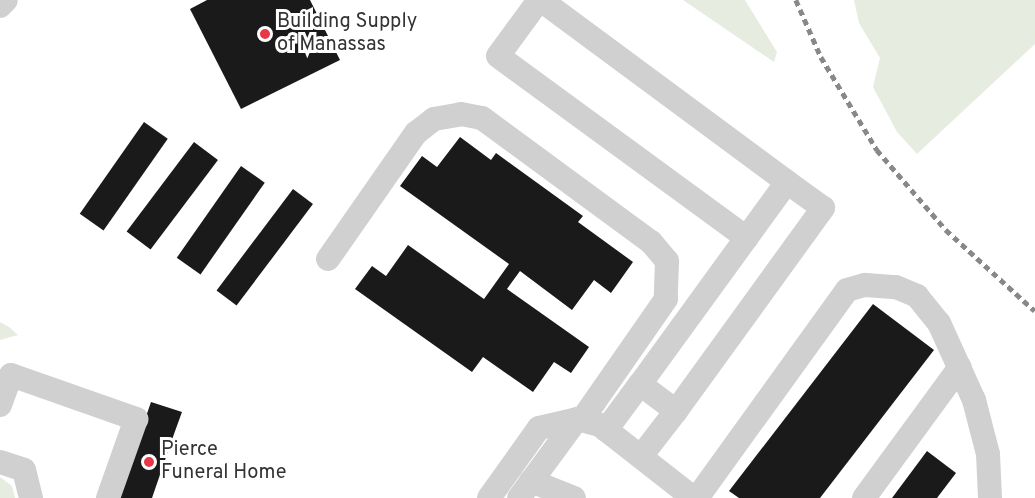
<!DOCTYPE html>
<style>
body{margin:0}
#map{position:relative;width:1035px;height:498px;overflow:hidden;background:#fff;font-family:Overpass,sans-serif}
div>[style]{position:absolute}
.green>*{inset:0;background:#e6ecdf}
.building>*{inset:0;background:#1a1a1a;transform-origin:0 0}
.minor>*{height:24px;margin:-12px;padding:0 12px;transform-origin:12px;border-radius:12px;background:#d0d0d0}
.rail>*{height:4.5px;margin-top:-2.25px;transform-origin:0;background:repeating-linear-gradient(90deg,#888 0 6px,transparent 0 10.5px)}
.dots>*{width:16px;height:16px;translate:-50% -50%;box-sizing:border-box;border:3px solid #fff;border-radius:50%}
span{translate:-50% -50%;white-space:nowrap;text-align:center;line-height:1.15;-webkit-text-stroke:6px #fff;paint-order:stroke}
.poi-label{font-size:20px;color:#333}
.left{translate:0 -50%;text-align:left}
</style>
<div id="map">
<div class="green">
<div style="clip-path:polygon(683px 0,745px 0,777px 52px,774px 62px)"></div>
<div style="clip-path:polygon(854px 0,1035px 0,1035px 44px,917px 154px,897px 132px,873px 87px,880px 58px,859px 23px)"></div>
<div style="clip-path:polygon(0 322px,9px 327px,18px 335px,0 340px)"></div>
<div style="clip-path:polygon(0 477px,12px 486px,15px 498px,0 498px)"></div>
</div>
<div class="building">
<div style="clip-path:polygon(207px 0,310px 0,340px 60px,241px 109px,190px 9px)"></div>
<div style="left:144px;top:122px;width:29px;height:112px;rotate:35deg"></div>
<div style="clip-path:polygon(460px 137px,491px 160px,496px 153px,583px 216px,578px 222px,633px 262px,611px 293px,594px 280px,572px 310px,520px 271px,507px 289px,589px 347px,571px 373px,554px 362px,533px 392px,483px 357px,472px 372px,355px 289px,372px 266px,386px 276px,408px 245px,484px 299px,509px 264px,400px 186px,422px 156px,437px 167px)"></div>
<div style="left:194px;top:142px;width:30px;height:112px;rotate:37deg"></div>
<div style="left:241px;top:166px;width:29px;height:112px;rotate:35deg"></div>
<div style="left:293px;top:189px;width:25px;height:127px;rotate:37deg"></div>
<div style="clip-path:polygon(873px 304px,934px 350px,820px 498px,739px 498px,729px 491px)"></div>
<div style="clip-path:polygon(151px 402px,182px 412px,174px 434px,152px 498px,118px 498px)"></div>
<div style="clip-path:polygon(927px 451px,956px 473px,937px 498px,892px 498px)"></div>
</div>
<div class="minor">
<div style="left:539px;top:0;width:69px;rotate:126.2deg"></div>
<div style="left:498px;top:56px;width:308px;rotate:36.2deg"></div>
<div style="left:541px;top:0;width:306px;rotate:36.5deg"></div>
<div style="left:0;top:6px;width:8px;rotate:-45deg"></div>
<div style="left:328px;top:259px;width:154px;rotate:-55.1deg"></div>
<div style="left:416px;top:133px;width:23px;rotate:-38deg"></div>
<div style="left:434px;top:119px;width:27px;rotate:-10deg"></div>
<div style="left:461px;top:114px;width:21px;rotate:11deg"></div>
<div style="left:482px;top:118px;width:210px;rotate:36.3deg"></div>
<div style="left:651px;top:242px;width:25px;rotate:50deg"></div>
<div style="left:667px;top:261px;width:38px;rotate:92deg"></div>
<div style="left:666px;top:299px;width:147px;rotate:124.8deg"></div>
<div style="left:0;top:405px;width:32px;rotate:-70deg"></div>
<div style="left:11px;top:375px;width:133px;rotate:19.4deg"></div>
<div style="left:136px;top:419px;width:84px;rotate:109.5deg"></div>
<div style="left:606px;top:430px;width:57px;rotate:-53.5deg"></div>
<div style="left:642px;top:455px;width:56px;rotate:-52.3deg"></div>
<div style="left:676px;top:411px;width:251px;rotate:-54.1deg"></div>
<div style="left:823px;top:208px;width:44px;rotate:-144.2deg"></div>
<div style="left:787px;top:182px;width:250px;rotate:126deg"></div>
<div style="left:640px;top:384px;width:45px;rotate:36.9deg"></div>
<div style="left:0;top:462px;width:25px;rotate:18deg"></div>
<div style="left:24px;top:470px;width:29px;rotate:76deg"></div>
<div style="left:531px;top:481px;width:46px;rotate:21.6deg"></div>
<div style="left:489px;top:498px;width:86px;rotate:-54.5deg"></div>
<div style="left:539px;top:428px;width:39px;rotate:-13deg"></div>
<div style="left:577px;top:419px;width:24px;rotate:15deg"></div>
<div style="left:600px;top:425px;width:118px;rotate:38.1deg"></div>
<div style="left:519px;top:498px;width:98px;rotate:-53.7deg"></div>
<div style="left:697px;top:498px;width:256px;rotate:-54.2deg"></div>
<div style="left:847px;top:290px;width:19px;rotate:-16deg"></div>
<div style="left:865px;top:285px;width:31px;rotate:4deg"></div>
<div style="left:896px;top:287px;width:23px;rotate:23deg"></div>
<div style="left:917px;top:296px;width:35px;rotate:51deg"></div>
<div style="left:939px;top:323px;width:85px;rotate:65.6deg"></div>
<div style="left:974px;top:400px;width:56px;rotate:75.5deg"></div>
<div style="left:988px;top:454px;width:44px;rotate:87.4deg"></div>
<div style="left:864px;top:498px;width:162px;rotate:-53.8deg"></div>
</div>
<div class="rail">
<div style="left:796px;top:0;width:62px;rotate:66.3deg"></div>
<div style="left:821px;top:57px;width:109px;rotate:58.9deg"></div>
<div style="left:877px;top:150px;width:106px;rotate:49.2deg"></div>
<div style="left:946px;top:230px;width:120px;rotate:42.3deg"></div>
</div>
<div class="dots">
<div style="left:265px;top:34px;background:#e63946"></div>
<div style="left:149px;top:462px;background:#e63946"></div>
</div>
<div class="poi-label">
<span class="left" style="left:277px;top:34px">Building Supply<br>of Manassas</span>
<span class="left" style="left:161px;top:462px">Pierce<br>Funeral Home</span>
</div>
</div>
